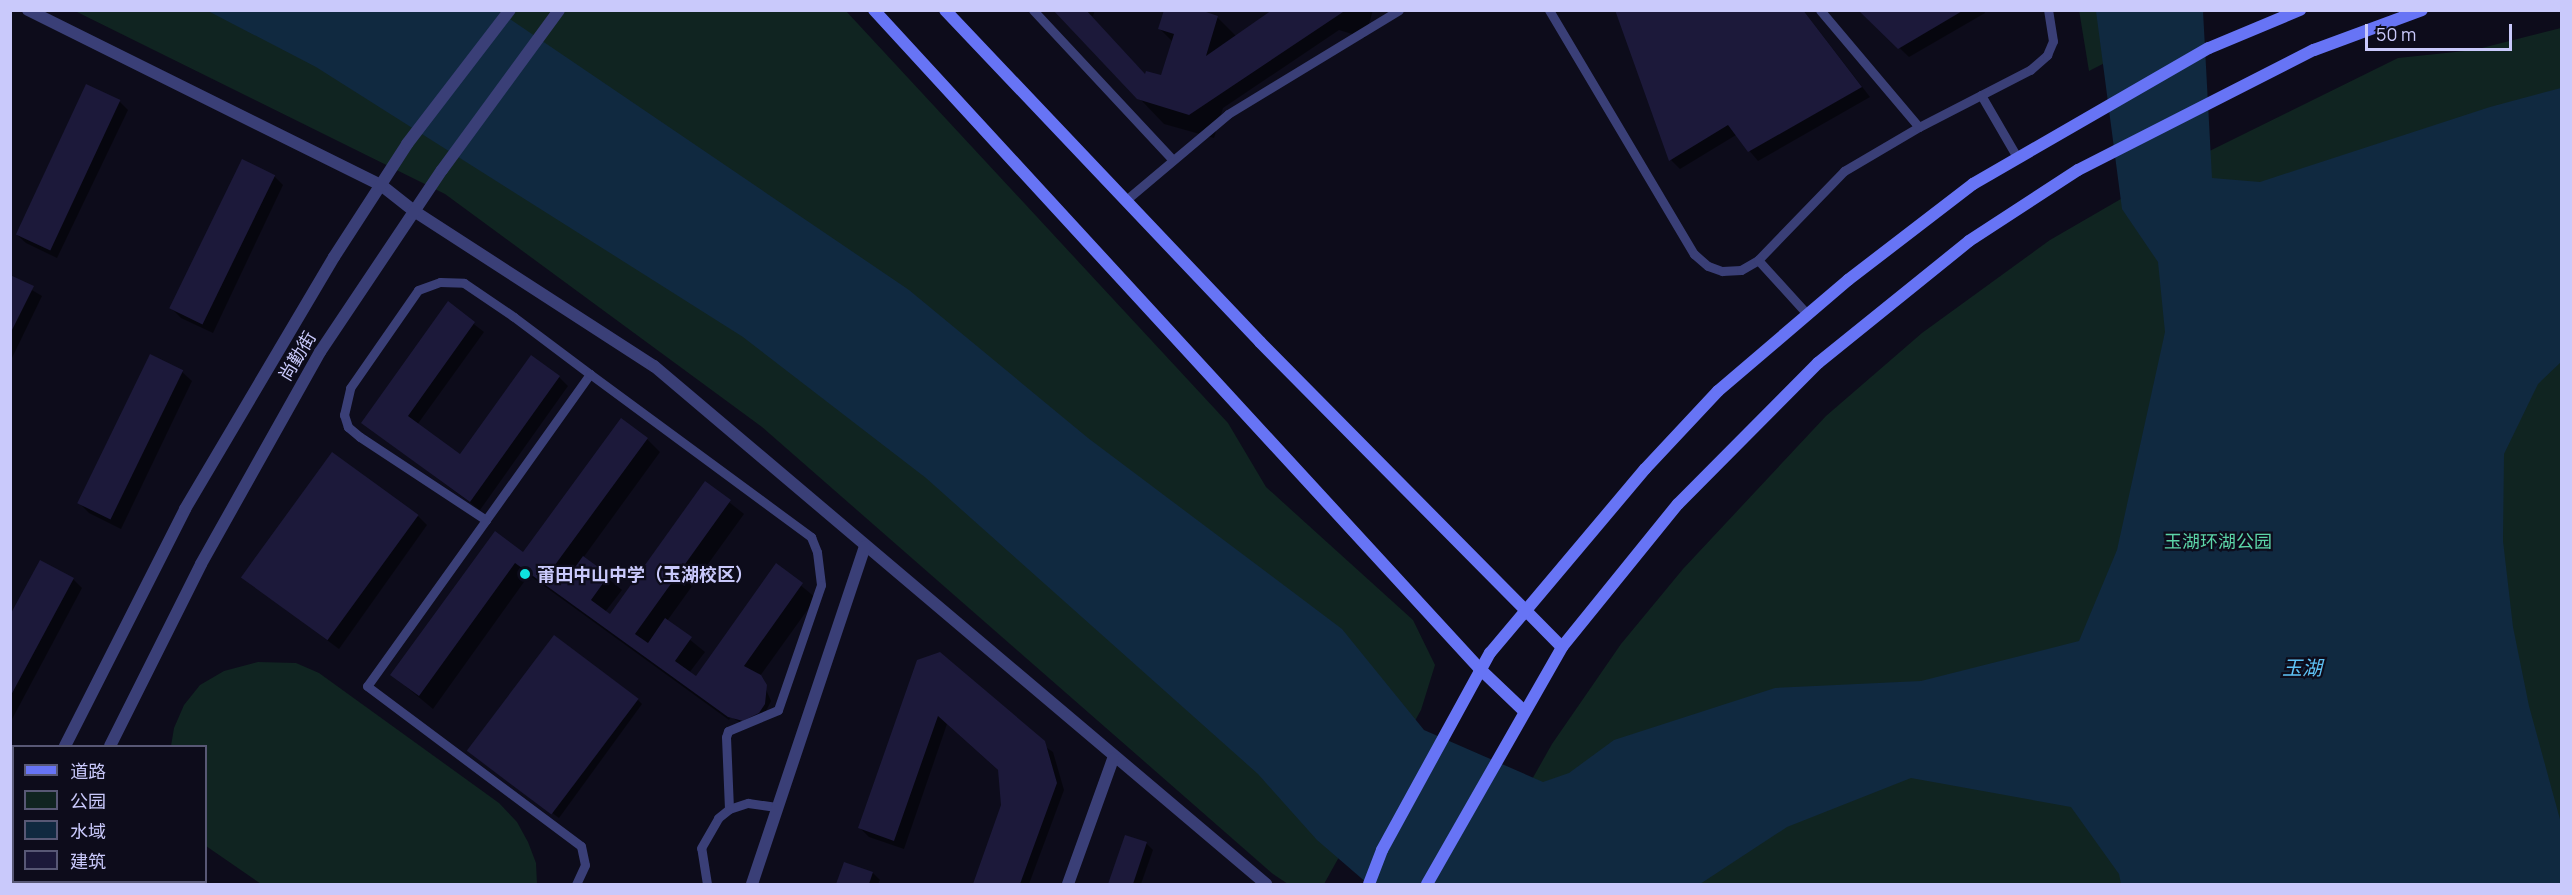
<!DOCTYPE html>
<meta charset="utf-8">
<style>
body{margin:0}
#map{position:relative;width:2572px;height:895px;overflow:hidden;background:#0d0c1b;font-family:Manrope,"Noto Sans SC",sans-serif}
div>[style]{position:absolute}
.green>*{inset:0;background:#102421}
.water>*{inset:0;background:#102940}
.shadow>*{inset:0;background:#0007}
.building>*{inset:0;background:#1c193a;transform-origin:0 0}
.service>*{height:9px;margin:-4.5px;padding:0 4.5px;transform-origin:4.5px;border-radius:4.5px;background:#3a3f77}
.minor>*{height:12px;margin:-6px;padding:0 6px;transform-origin:6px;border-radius:6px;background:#3a3f77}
.tertiary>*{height:12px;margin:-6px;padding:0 6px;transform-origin:6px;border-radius:6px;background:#3a3f77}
.secondary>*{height:12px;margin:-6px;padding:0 6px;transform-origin:6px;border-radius:6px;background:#6774f5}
.dots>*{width:16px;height:16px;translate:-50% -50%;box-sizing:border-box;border:3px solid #0d0c1b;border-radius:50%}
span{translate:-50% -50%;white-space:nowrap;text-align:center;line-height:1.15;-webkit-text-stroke:4.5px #0d0c1b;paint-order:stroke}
.street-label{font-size:18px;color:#c9c9fb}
.park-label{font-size:18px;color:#5cd5a8}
.poi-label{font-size:18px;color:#c9c9fb;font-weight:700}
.left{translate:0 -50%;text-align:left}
.water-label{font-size:20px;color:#5ec1f4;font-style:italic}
.frame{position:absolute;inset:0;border:12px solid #c9c9fb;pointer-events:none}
.legend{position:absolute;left:12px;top:745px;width:195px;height:138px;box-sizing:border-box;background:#0d0c1b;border:2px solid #585875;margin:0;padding:8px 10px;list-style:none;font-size:18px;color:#c9c9fb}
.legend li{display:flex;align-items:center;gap:12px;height:30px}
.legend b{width:30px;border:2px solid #585875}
.scale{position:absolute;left:2365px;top:24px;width:147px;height:27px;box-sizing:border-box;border:3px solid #c9c9fb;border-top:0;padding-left:8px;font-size:18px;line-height:21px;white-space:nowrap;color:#c9c9fb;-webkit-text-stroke:4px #0d0c1b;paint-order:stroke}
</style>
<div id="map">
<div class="green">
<div style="clip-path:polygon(2079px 10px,2206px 11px,2089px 71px)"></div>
<div style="clip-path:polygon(75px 11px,846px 11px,1228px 423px,1266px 487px,1413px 620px,1435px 665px,1421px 710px,1324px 884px,1288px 884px,1273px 874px,762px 427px,445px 194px)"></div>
<div style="clip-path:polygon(2561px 28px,2561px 884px,1473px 884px,1552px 744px,1621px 644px,1683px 569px,1826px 416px,1922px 333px,2050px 240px,2171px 170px,2398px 58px,2474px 50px)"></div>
<div style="clip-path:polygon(258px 662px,296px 663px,319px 673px,499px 803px,517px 822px,528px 842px,536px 863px,537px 884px,261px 884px,206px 846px,206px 746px,171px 746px,174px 728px,184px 705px,200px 685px,224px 671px)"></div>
</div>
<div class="water">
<div style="clip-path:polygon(208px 11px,498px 11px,909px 290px,1088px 438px,1342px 629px,1424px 730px,1543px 782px,1569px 773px,1614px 740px,1775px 688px,1921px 681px,2079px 641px,2117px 550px,2165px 332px,2158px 262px,2122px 209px,2096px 11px,2203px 11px,2212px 178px,2260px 182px,2490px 107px,2561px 88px,2561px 362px,2538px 384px,2504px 454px,2503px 541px,2513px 627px,2529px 706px,2561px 823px,2561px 884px,2121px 884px,2119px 874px,2071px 807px,1911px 778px,1787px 827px,1700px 884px,1368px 884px,1317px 840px,1258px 774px,926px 478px,743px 337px,316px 67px)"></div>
</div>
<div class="shadow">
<div style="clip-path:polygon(1055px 10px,1095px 10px,1093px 16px,1088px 14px,1146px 76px,1162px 77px,1173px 42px,1160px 29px,1217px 17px,1237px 37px,1275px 10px,1373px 10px,1365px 38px,1339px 30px,1223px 108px,1214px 138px,1164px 124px)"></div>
<div style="clip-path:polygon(1803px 10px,1870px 97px,1758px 161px,1736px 135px,1680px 169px,1671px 160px)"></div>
<div style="clip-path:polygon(1860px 10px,1984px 10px,1985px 13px,1909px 57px)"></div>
<div style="clip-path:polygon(119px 101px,128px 110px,57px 258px,26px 243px,16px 234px)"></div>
<div style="clip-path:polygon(274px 176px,283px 185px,213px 333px,181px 318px,172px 309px)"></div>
<div style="clip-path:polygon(10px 277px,42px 296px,10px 362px)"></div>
<div style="clip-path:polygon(448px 304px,484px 332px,417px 425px,460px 456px,559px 377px,568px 386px,480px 510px,363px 423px)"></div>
<div style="clip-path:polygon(151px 356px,182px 372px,192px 381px,121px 529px,89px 513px,80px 504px)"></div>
<div style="clip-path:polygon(647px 439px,660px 452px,583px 558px,622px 590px,605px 612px,610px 616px,705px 483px,744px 514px,667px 621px,705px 652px,689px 673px,696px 678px,776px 565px,816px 598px,760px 676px,771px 701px,763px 717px,743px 724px,731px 717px,729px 720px,529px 575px,433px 709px,392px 675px)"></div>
<div style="clip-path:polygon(418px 516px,427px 525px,339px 649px,244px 578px)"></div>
<div style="clip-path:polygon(73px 579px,82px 588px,10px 723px,10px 618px)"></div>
<div style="clip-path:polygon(918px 662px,1053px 752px,1064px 790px,1029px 884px,974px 884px,1003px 805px,999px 771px,947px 724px,904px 849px,869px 837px,860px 828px)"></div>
<div style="clip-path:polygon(638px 700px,642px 704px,559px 818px,471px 753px)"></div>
<div style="clip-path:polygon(1126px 836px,1146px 843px,1153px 850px,1141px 884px,1109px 884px)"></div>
<div style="clip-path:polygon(845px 864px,873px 873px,880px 880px,878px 884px,838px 884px)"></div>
</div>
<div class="building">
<div style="clip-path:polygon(1053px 10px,1086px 10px,1145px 74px,1146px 71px,1161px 75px,1174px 34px,1158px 29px,1164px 10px,1200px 10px,1218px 16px,1206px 56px,1272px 10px,1346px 10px,1189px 115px,1137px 99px)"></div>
<div style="clip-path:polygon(1615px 10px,1803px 10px,1862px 87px,1748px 152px,1728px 125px,1669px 161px)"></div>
<div style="clip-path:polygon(1858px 10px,1964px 10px,1898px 49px)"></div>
<div style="left:86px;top:84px;width:38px;height:166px;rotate:25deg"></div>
<div style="left:242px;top:159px;width:37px;height:166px;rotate:26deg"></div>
<div style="clip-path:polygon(10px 275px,34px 286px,10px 334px)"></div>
<div style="clip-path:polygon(448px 301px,475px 322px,408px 416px,460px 454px,531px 355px,560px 376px,470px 502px,361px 423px)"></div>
<div style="left:150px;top:354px;width:37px;height:166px;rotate:26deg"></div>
<div style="clip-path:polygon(621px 418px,648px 438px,552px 569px,566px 580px,583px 556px,609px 575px,591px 600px,610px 614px,705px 481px,731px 500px,635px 634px,648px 643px,665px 618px,692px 637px,675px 661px,696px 676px,776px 563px,803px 583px,744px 666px,761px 675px,767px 685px,765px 704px,759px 713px,743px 721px,728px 717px,515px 563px,419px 696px,390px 675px,495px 531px,523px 552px)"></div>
<div style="left:332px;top:452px;width:107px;height:155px;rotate:36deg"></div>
<div style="clip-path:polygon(40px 560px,74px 578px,10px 697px,10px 615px)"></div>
<div style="left:554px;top:635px;width:106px;height:145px;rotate:37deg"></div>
<div style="clip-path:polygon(940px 652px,1045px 741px,1057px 783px,1020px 884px,973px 884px,1001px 805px,998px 770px,938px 716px,894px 841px,858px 828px,917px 660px)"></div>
<div style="clip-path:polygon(1125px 835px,1147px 842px,1133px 884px,1108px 884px)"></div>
<div style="clip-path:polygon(844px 862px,873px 872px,869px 884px,836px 884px)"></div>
</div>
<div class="service">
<div style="left:1033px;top:10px;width:205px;rotate:47deg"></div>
<div style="left:1549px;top:10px;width:284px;rotate:59.3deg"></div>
<div style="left:1694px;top:254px;width:18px;rotate:41deg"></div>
<div style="left:1708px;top:266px;width:15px;rotate:20deg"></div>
<div style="left:1722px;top:271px;width:19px;rotate:-3deg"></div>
<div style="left:1741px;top:270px;width:20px;rotate:-30deg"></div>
<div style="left:1758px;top:260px;width:124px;rotate:-46deg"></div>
<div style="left:1844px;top:171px;width:87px;rotate:-30.4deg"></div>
<div style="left:1919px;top:127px;width:125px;rotate:-27.2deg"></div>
<div style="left:2030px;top:70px;width:23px;rotate:-41deg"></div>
<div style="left:2047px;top:55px;width:15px;rotate:-67deg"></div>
<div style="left:2053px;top:41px;width:31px;rotate:-99deg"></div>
<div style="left:1820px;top:10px;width:153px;rotate:49.8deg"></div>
<div style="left:1981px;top:95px;width:72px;rotate:59.9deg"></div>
<div style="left:1126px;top:200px;width:133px;rotate:-40.1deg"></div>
<div style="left:1228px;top:114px;width:200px;rotate:-31.3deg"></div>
<div style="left:1758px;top:260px;width:74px;rotate:47.7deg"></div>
<div style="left:590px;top:374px;width:179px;rotate:125.5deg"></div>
<div style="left:486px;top:520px;width:151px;rotate:-146.6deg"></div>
<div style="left:360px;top:437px;width:16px;rotate:-140deg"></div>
<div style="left:348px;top:427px;width:13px;rotate:-108deg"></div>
<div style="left:344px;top:415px;width:28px;rotate:-77deg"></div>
<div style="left:350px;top:388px;width:119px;rotate:-55.2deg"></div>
<div style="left:418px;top:290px;width:23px;rotate:-20deg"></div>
<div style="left:440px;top:282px;width:24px;rotate:2deg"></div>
<div style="left:464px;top:283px;width:60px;rotate:34.2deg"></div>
<div style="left:514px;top:317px;width:95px;rotate:36.9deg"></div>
<div style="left:590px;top:374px;width:275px;rotate:36.4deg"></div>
<div style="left:811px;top:537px;width:16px;rotate:68deg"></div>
<div style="left:817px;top:552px;width:33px;rotate:83deg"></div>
<div style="left:821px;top:585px;width:132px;rotate:109deg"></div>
<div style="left:778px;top:710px;width:54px;rotate:157.2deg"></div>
<div style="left:728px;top:731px;width:6px;rotate:108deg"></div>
<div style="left:726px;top:737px;width:72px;rotate:87.6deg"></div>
<div style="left:486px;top:520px;width:204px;rotate:125.6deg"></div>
<div style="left:367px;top:686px;width:267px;rotate:36.8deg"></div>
<div style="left:581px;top:846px;width:19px;rotate:78deg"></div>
<div style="left:585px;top:865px;width:21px;rotate:115deg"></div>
<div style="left:707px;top:884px;width:36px;rotate:-99deg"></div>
<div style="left:701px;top:848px;width:34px;rotate:-60deg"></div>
<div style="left:718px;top:818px;width:14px;rotate:-39deg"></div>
<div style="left:729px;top:809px;width:20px;rotate:-18deg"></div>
<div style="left:748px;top:803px;width:30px;rotate:8deg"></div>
</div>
<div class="minor">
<div style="left:28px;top:10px;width:394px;rotate:26.4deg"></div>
<div style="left:381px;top:185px;width:42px;rotate:38.2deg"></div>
<div style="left:414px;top:211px;width:286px;rotate:32.9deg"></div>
<div style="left:654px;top:366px;width:802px;rotate:40.24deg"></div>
<div style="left:752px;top:884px;width:356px;rotate:-71.5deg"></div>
<div style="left:1068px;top:884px;width:133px;rotate:-70.2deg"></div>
</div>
<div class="tertiary">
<div style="left:65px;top:746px;width:266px;rotate:-63.1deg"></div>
<div style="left:185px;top:509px;width:293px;rotate:-59.4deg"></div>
<div style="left:334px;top:257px;width:135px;rotate:-57.1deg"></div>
<div style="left:407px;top:144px;width:169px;rotate:-52.5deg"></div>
<div style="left:110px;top:746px;width:203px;rotate:-63.4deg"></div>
<div style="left:201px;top:564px;width:243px;rotate:-60.7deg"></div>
<div style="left:320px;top:352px;width:219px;rotate:-56.2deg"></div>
<div style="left:442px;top:170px;width:198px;rotate:-53.8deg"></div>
<div style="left:10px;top:860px;width:7px;rotate:-56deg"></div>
<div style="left:43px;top:884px;width:3px;rotate:-45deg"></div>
</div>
<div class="secondary">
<div style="left:874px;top:10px;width:894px;rotate:47.4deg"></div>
<div style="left:1479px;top:668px;width:62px;rotate:43.7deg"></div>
<div style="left:945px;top:10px;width:458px;rotate:46.5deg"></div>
<div style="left:1260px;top:342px;width:429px;rotate:45.3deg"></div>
<div style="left:1369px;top:884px;width:36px;rotate:-69deg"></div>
<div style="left:1382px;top:850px;width:225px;rotate:-61.3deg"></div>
<div style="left:1490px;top:653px;width:241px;rotate:-49.9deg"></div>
<div style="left:1645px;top:469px;width:107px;rotate:-46.9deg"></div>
<div style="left:1718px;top:391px;width:171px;rotate:-40.5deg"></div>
<div style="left:1848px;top:280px;width:158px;rotate:-37.5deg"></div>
<div style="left:1973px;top:184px;width:272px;rotate:-30deg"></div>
<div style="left:2209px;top:48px;width:99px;rotate:-22.7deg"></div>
<div style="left:1427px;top:884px;width:273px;rotate:-60.3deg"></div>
<div style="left:1562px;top:647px;width:184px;rotate:-51deg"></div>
<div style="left:1678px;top:504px;width:199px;rotate:-45.2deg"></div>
<div style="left:1818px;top:363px;width:194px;rotate:-38.9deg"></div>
<div style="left:1969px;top:241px;width:130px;rotate:-33.1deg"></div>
<div style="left:2078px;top:170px;width:265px;rotate:-27deg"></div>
<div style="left:2314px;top:50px;width:115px;rotate:-20.3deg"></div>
</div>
<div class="dots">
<div style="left:525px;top:574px;background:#0fe1dd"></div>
</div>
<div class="street-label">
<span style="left:297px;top:356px;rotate:-59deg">尚勤街</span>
</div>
<div class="park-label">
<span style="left:2218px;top:541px">玉湖环湖公园</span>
</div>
<div class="poi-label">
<span class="left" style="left:537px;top:574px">莆田中山中学（玉湖校区）</span>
</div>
<div class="water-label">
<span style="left:2302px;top:667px">玉湖</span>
</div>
<div class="frame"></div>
<ul class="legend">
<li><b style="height:8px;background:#6774f5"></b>道路</li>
<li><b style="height:16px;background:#102421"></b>公园</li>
<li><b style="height:16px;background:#102940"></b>水域</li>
<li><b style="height:16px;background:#1c193a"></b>建筑</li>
</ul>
<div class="scale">50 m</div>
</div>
